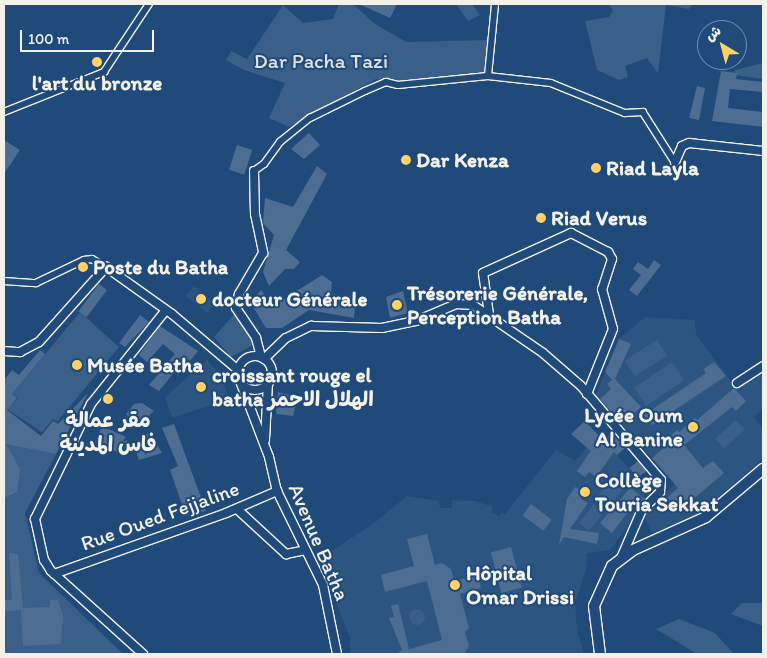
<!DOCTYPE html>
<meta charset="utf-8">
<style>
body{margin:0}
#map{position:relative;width:767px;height:658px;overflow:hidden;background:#1f4a7a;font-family:Itim,"Playpen Sans Arabic",sans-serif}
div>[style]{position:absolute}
.built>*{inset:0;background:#2d5581;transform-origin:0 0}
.green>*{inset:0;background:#3a5f88;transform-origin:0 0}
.round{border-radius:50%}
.building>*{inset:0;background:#4d6e92;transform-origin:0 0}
.roads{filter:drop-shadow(1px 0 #f4f1e8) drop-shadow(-1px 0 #f4f1e8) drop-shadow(0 1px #f4f1e8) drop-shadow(0 -1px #f4f1e8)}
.pedestrian>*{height:5.5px;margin:-2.75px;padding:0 2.75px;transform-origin:2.75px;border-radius:2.75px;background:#1f4a7a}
.minor>*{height:8px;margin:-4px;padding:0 4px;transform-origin:4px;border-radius:4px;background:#1f4a7a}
.minor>.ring{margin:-4px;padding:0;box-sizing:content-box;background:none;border:8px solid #1f4a7a;border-radius:50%}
.secondary>*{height:10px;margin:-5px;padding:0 5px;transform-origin:5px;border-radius:5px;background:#1f4a7a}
.dots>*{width:14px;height:14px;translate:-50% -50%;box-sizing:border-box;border:2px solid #1f4a7a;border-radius:50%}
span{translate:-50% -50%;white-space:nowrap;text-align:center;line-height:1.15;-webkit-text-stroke:4px #1f4a7a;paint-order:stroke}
.park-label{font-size:21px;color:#e1e2de}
.poi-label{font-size:21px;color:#f4f1e8;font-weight:700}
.left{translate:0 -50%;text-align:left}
.right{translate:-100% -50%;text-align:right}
.street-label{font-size:21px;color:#f4f1e8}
.frame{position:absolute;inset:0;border:5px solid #f4f1e8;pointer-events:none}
.north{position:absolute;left:697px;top:20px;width:50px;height:50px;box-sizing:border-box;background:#1f4a7a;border:1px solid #748da6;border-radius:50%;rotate:323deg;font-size:14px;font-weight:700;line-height:20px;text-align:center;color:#f4f1e8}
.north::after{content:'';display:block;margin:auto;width:18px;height:22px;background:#ffd166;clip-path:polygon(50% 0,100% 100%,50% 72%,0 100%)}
.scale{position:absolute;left:20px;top:30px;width:134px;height:22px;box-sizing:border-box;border:2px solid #f4f1e8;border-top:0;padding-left:6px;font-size:15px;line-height:18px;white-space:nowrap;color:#f4f1e8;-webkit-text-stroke:4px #1f4a7a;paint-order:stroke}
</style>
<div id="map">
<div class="built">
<div style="left:194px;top:286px;width:27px;height:13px;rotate:39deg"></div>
<div style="clip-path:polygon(645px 317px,695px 320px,696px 334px,736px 388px,763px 370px,763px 409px,754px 417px,763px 429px,763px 458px,703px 512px,652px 533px,643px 514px,675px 484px,596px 394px,619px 339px)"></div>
<div style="clip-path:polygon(207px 360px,222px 377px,229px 399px,172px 418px,165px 397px)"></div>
<div style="clip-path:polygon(599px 434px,637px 478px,651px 488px,643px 495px,648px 500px,610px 550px,587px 553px,586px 570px,575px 602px,577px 630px,584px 654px,350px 654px,350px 638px,319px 559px,373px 524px,407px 496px,439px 501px,440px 508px,452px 508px,452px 500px,476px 501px,493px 507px,491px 512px,499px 516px,502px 512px,505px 514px,556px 450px,575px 461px)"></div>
</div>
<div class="green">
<div style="clip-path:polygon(339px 4px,353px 4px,375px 24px,406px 42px,490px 40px,487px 76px,470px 74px,398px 84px,376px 79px,289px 127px,269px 118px,285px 83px,244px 70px,226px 60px,231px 51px,247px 59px,283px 5px,303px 23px,333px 19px)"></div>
<div style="clip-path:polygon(456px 4px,472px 4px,480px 15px,468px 21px)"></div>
<div style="clip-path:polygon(609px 4px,693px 4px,689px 9px,666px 5px,658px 73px,647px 58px,625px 66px,628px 77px,619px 80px,597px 70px,585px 21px,609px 17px,613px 10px)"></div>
<div style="clip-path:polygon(763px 63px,763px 79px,734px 75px,735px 70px)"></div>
<div style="clip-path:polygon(237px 311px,257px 343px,231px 357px,214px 337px)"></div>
<div style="clip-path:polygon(80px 312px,119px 347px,57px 422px,53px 419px,42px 432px,7px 409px,18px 398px,12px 394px)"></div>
<div style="left:657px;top:340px;width:19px;height:38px;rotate:58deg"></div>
<div style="left:672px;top:362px;width:22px;height:46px;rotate:56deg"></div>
<div style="left:736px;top:420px;width:13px;height:28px;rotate:48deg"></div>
<div style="clip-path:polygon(4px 443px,56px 454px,25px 513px,39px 573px,123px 654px,4px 654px)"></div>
<div style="left:615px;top:474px;width:16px;height:34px;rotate:38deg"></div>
<div style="left:594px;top:504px;width:13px;height:24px;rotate:39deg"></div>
<div style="clip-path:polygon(742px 603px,763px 603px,763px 626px,731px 614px)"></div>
<div class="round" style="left:409px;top:609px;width:16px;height:16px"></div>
<div style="clip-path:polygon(679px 619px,715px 633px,734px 654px,697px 654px,656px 629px)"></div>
</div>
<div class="building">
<div style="clip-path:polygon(359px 4px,397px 4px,390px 18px)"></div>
<div style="clip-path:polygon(721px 71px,737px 73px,736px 79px,763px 82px,763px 92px,730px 89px,728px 108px,763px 112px,763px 127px,712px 121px)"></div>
<div style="clip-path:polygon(697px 86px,705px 88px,699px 120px,689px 118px)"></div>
<div style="clip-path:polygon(309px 133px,320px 145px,304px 159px,291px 149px)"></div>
<div style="clip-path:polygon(4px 140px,20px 150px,4px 174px)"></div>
<div style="left:237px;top:145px;width:16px;height:26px;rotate:18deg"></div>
<div style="clip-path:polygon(317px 166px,327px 174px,286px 250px,300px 262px,294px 269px,285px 269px,269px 286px,263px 272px,274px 235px,263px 223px,265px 198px,293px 207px)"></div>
<div style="clip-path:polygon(654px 260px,661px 265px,637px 296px,629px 290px,641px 275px,633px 269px,638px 262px,648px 269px)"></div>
<div style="clip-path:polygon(322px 275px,332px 282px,331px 294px,356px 297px,354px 318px,309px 310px,282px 328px,266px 328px,250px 302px,261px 290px,273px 306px)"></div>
<div style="left:99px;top:284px;width:10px;height:34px;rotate:37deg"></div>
<div style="clip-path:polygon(403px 291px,408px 313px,390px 318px,386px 297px)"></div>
<div style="clip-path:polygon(140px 315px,149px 322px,125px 347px,119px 343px)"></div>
<div style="clip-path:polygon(160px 326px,198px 351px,190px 361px,186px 358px,159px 391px,149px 385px,175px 354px,163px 344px,147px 362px,139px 355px)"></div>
<div style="clip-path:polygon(619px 339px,631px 344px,615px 379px,641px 407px,622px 424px,600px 399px,611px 389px,607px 384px,612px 380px,605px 372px)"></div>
<div style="clip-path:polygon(40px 350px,45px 354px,12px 394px,17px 398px,7px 410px,41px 436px,53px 421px,58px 424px,88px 393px,56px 454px,6px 444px,20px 469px,17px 492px,4px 498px,4px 380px,12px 370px,19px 375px)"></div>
<div style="clip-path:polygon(714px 362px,726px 376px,652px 425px,644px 415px,706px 373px,704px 369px)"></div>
<div style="clip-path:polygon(734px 388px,746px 401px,736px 411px,732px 407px,684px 445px,703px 468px,713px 461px,724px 473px,691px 501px,682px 499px,669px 509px,662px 502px,678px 488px,652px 458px,673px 440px,670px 436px,677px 430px,679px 432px,695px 418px,697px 420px)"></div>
<div style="clip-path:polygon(278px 392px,298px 397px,293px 416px,276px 414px)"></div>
<div style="clip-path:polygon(142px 403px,154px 411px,138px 426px,126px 414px,134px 404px)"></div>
<div style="clip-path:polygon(585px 421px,603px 440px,611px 433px,625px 448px,617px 455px,614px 452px,596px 477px,589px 472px,585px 477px,577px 471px,591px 451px,571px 434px)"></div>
<div style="clip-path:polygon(174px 424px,206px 511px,186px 516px,170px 470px,178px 466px,162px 428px)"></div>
<div style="clip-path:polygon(102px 426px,126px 437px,122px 442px,128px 440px,122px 454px,95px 442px)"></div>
<div style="clip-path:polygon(150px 433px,162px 453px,139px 460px,135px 448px,147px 444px,144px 435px)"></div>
<div style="left:638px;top:461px;width:13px;height:11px;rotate:51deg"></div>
<div style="clip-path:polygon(575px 487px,585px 493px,581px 499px,588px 503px,570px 529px,599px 533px,597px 544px,564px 537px,559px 545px,567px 499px)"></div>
<div style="clip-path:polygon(630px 488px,645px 499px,649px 507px,646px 510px,634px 504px,612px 533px,600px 523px)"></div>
<div style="left:531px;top:504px;width:26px;height:14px;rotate:37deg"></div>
<div style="clip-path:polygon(427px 534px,435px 565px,442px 563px,451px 569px,454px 581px,478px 575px,481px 588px,460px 594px,469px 628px,465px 632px,469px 646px,464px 654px,397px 654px,402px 650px,389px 618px,394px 617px,391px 606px,398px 604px,409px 649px,442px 640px,427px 581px,385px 592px,381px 575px,414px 566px,407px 539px)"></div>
<div style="left:511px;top:547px;width:42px;height:21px;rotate:75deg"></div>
<div style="clip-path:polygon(9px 553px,18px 554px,23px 608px,50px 607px,50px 600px,58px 600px,63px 615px,61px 644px,23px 646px,21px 610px,4px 611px,4px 600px,12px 600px)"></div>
</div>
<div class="roads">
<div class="pedestrian">
<div style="left:488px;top:76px;width:72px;rotate:-84.4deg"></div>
<div style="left:4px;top:112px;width:108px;rotate:-21.8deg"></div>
<div style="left:104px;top:72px;width:82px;rotate:-56.5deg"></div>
<div style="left:254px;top:171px;width:12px;rotate:-35deg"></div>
<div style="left:264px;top:164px;width:27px;rotate:-54deg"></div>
<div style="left:280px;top:142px;width:38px;rotate:-39deg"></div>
<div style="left:310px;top:118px;width:61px;rotate:-26.1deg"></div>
<div style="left:365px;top:91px;width:23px;rotate:-23deg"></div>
<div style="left:386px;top:82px;width:12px;rotate:14deg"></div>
<div style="left:398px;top:85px;width:90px;rotate:-5.7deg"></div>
<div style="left:488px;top:76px;width:63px;rotate:6.3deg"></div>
<div style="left:551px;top:83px;width:80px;rotate:22.1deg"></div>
<div style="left:625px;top:113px;width:18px;rotate:-3deg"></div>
<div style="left:643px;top:112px;width:59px;rotate:57.4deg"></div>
<div style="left:4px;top:281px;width:32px;rotate:4deg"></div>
<div style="left:36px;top:283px;width:53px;rotate:-25.6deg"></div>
<div style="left:84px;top:260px;width:8px;rotate:-7deg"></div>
<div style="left:92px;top:259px;width:16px;rotate:30deg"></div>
</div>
<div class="minor">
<div style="left:675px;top:162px;width:17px;rotate:-66deg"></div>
<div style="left:682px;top:146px;width:8px;rotate:-23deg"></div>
<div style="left:689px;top:143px;width:74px;rotate:6.2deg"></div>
<div style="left:254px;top:171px;width:43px;rotate:88.7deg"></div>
<div style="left:255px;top:214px;width:40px;rotate:78deg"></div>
<div style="left:263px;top:253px;width:48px;rotate:120.3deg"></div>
<div style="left:239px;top:294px;width:14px;rotate:102deg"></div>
<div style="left:236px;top:308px;width:36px;rotate:56deg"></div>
<div style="left:256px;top:338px;width:20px;rotate:75deg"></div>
<div style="left:489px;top:314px;width:41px;rotate:-98.3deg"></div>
<div style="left:483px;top:273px;width:97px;rotate:-24.4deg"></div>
<div style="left:571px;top:233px;width:42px;rotate:27.2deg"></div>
<div style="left:608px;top:252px;width:8px;rotate:60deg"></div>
<div style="left:612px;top:259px;width:32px;rotate:108deg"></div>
<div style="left:602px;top:289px;width:41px;rotate:74.6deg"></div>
<div style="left:613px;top:329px;width:70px;rotate:111.8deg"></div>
<div style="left:4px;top:351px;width:16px;rotate:4deg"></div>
<div style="left:20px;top:352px;width:21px;rotate:-28deg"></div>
<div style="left:39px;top:342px;width:101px;rotate:-48.2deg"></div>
<div style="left:106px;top:267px;width:81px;rotate:35.5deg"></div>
<div style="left:172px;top:314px;width:87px;rotate:40.3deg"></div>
<div class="ring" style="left:238px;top:356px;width:26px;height:26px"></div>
<div style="left:264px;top:359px;width:30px;rotate:-44deg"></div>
<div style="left:286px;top:338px;width:28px;rotate:-26deg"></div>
<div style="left:311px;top:326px;width:71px;rotate:1.6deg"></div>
<div style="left:382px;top:328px;width:35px;rotate:-12deg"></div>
<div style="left:416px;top:321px;width:43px;rotate:-23deg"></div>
<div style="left:456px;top:304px;width:17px;rotate:3deg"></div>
<div style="left:473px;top:305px;width:85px;rotate:34.4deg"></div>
<div style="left:543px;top:353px;width:50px;rotate:41deg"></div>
<div style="left:581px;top:386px;width:123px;rotate:49.6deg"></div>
<div style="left:661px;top:480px;width:12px;rotate:95deg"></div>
<div style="left:660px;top:492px;width:14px;rotate:135deg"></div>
<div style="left:240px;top:381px;width:81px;rotate:69.1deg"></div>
<div style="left:269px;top:457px;width:35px;rotate:77deg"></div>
<div style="left:277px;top:491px;width:105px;rotate:63.9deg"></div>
<div style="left:323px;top:585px;width:70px;rotate:78.5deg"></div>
<div style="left:737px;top:383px;width:31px;rotate:-33deg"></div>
<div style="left:265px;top:440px;width:58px;rotate:-87deg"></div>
<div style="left:237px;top:509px;width:67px;rotate:42.6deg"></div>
<div style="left:286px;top:554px;width:20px;rotate:-11deg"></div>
<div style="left:621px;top:558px;width:50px;rotate:-66.5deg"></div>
<div style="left:54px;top:574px;width:182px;rotate:-19.5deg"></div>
<div style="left:226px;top:513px;width:56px;rotate:-23.3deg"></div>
<div style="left:143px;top:654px;width:124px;rotate:-137.9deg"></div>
<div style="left:51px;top:571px;width:13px;rotate:-122deg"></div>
<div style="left:44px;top:560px;width:42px;rotate:-102.4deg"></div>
<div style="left:35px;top:519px;width:128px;rotate:-64deg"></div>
<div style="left:91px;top:404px;width:120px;rotate:-51.4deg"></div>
</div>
<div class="secondary">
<div style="left:600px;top:654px;width:48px;rotate:-97.1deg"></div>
<div style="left:594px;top:606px;width:44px;rotate:-65.8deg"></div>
<div style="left:612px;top:566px;width:26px;rotate:-37deg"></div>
<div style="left:633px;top:550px;width:80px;rotate:-24.3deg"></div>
<div style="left:706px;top:517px;width:75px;rotate:-40.1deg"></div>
</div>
</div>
<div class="dots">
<div style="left:97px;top:62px;background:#ffd166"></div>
<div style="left:406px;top:160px;background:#ffd166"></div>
<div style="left:596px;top:168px;background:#ffd166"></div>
<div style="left:541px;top:218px;background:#ffd166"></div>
<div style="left:83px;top:267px;background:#ffd166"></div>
<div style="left:201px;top:299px;background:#ffd166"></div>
<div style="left:397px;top:305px;background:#ffd166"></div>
<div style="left:77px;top:365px;background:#ffd166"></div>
<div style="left:201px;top:387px;background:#ffd166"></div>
<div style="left:108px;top:399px;background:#ffd166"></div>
<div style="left:693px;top:427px;background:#ffd166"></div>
<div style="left:585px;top:492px;background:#ffd166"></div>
<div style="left:455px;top:585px;background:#ffd166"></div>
</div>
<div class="park-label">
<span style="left:321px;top:61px">Dar Pacha Tazi</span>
</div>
<div class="poi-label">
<span style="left:97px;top:83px">l'art du bronze</span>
<span class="left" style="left:416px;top:160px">Dar Kenza</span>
<span class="left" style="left:606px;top:168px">Riad Layla</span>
<span class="left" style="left:551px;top:218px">Riad Verus</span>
<span class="left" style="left:93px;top:267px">Poste du Batha</span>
<span class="left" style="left:407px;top:305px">Trésorerie Générale,<br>Perception Batha</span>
<span class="left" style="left:212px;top:299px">docteur Générale</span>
<span class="left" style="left:87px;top:365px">Musée Batha</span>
<span class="left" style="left:212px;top:387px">croissant rouge el<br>batha الهلال الاحمر</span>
<span class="right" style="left:683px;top:427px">Lycée Oum<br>Al Banine</span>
<span style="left:108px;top:432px">مقر عمالة<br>فاس المدينة</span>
<span class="left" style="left:595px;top:492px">Collège<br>Touria Sekkat</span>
<span class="left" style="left:466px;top:585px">Hôpital<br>Omar Drissi</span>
</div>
<div class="street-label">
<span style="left:160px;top:516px;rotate:-20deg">Rue Oued Fejjaline</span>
<span style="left:319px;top:542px;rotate:67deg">Avenue Batha</span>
</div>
<div class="frame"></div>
<div class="north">ش</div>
<div class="scale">100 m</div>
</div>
